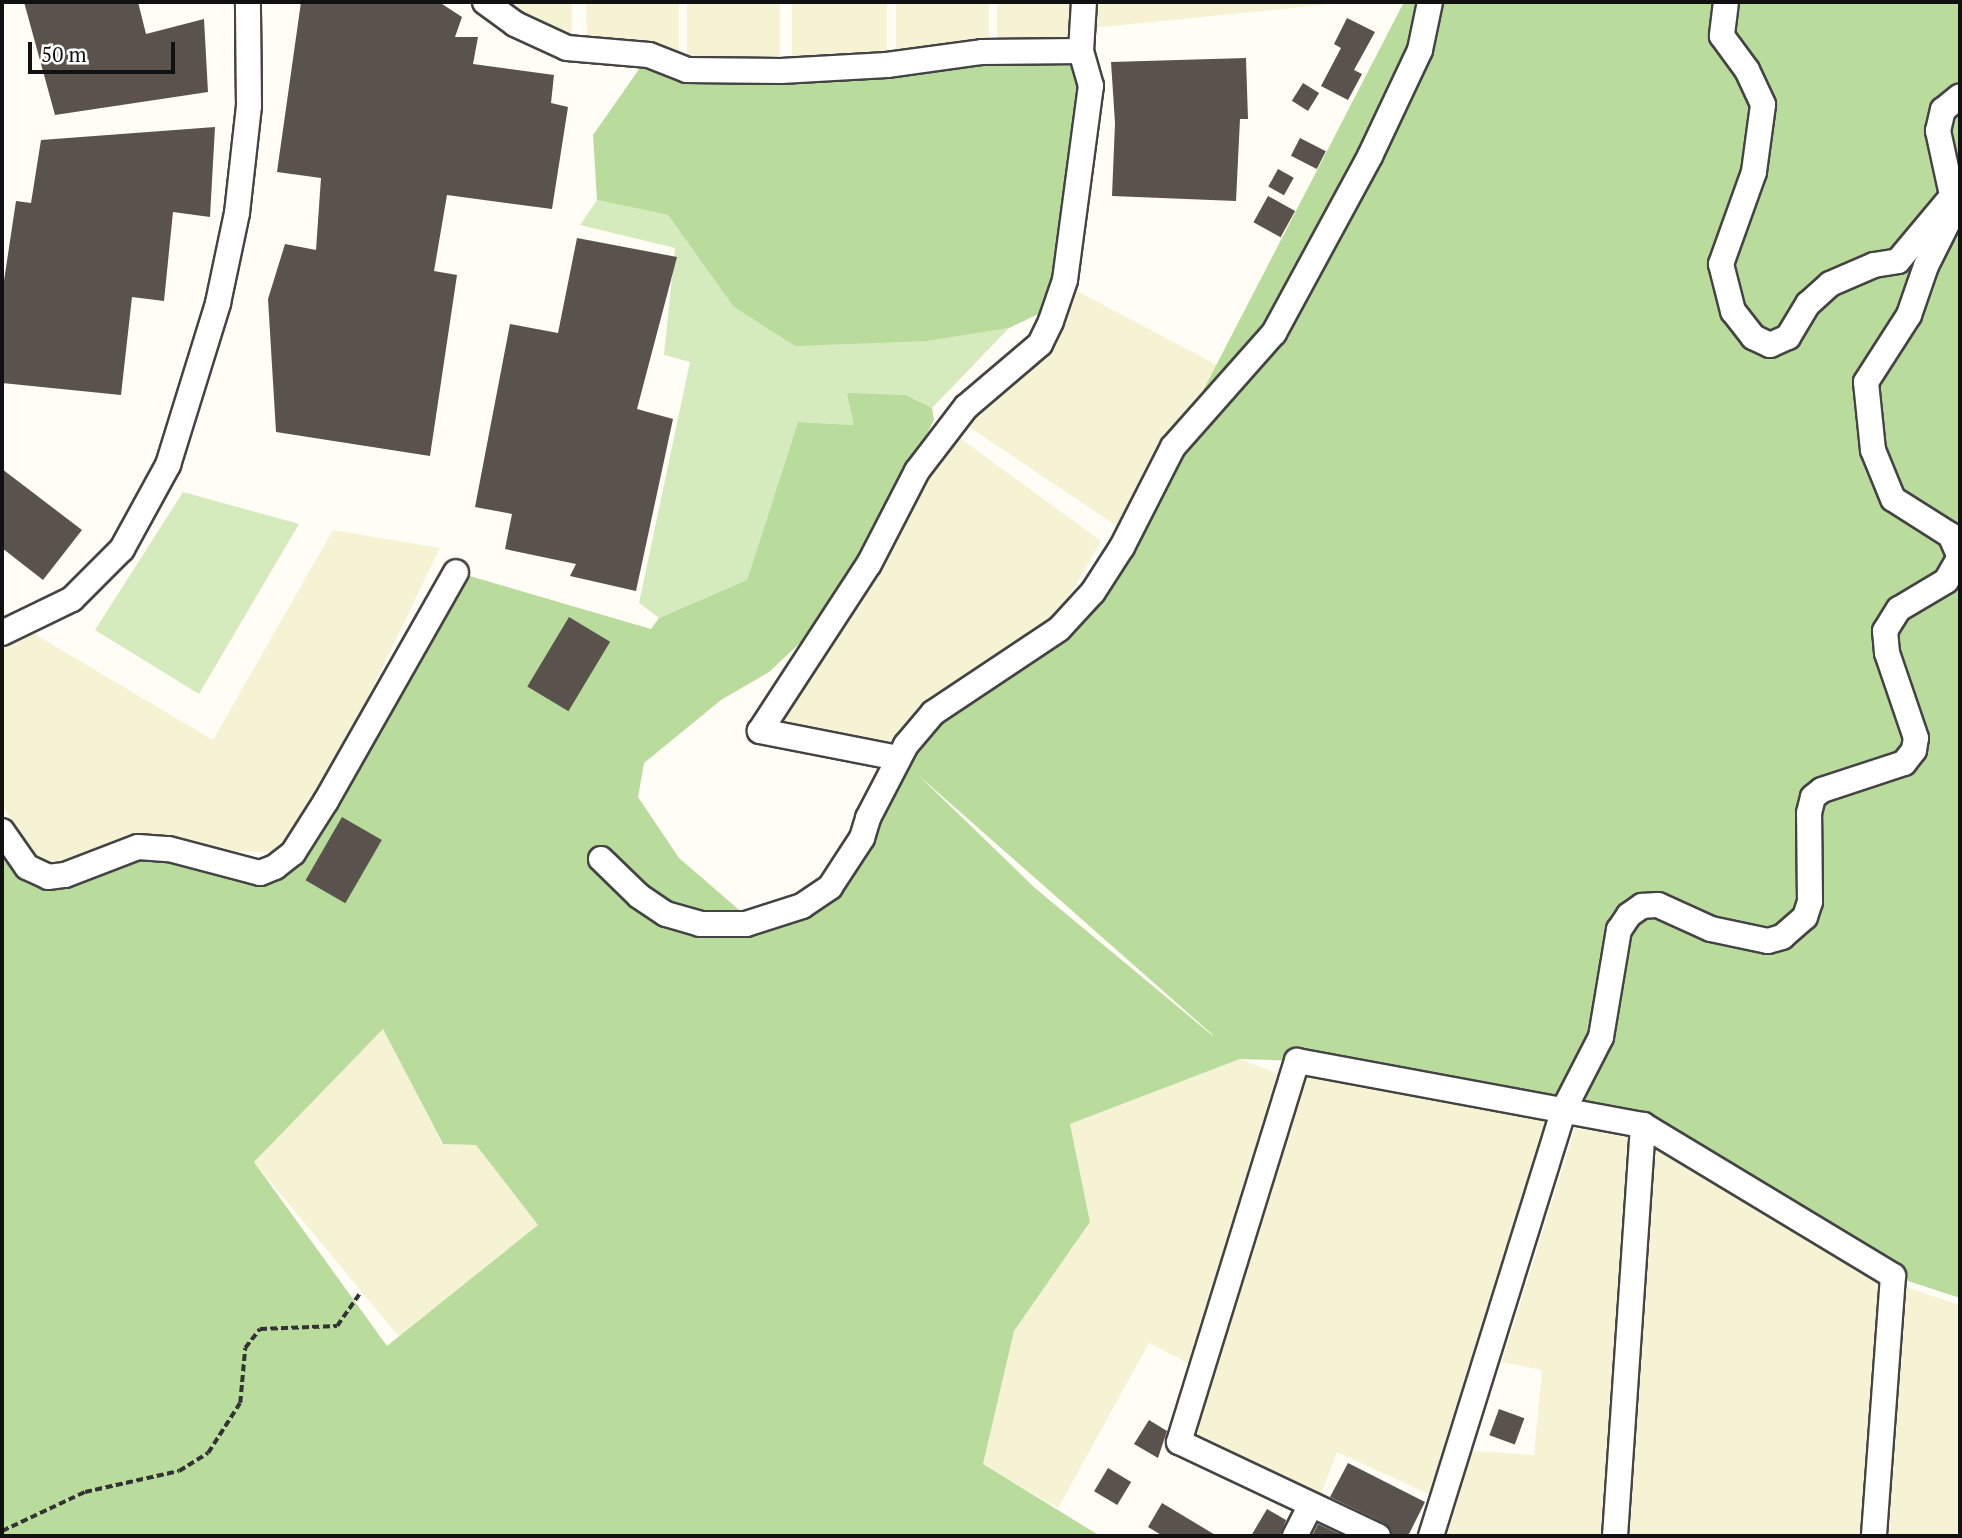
<!DOCTYPE html>
<style>
body{margin:0}
#map{position:relative;width:1962px;height:1538px;overflow:hidden;background:#fffdf5;font-family:"PT Serif",serif}
div>[style]{position:absolute}
.farmland>*{inset:0;background:#f6f3d4;transform-origin:0 0}
.green>*{inset:0;background:#d5ebbd}
.forest>*{inset:0;background:#b9dc9c}
.building>*{inset:0;background:#5a524d;transform-origin:0 0}
.path>*{height:3.5px;margin-top:-1.75px;transform-origin:0;background:repeating-linear-gradient(90deg,#333 0 7px,transparent 0 10.5px)}
.roads{filter:drop-shadow(2px 0 #444) drop-shadow(-2px 0 #444) drop-shadow(0 2px #444) drop-shadow(0 -2px #444)}
.minor>*{height:24px;margin:-12px;padding:0 12px;transform-origin:12px;border-radius:12px;background:#fff}
span{translate:-50% -50%;white-space:nowrap;text-align:center;line-height:1.15;-webkit-text-stroke:7px #fff;paint-order:stroke}
.frame{position:absolute;inset:0;border:4px solid #111;pointer-events:none}
.scale{position:absolute;left:28px;top:42px;width:147px;height:32px;box-sizing:border-box;border:4px solid #111;border-top:0;padding-left:9px;font-size:21px;line-height:24px;white-space:nowrap;color:#111;-webkit-text-stroke:5px #fff;paint-order:stroke}
</style>
<div id="map">
<div class="farmland">
<div style="clip-path:polygon(485px 2px,572px 2px,572px 54px)"></div>
<div style="clip-path:polygon(586px 2px,679px 2px,679px 67px,587px 49px)"></div>
<div style="left:687px;top:2px;width:93px;height:68px"></div>
<div style="left:792px;top:2px;width:95px;height:59px"></div>
<div style="left:896px;top:2px;width:93px;height:59px"></div>
<div style="clip-path:polygon(997px 2px,1353px 2px,1092px 28px,1091px 49px,997px 49px)"></div>
<div style="clip-path:polygon(1077px 291px,1236px 375px,1129px 534px,957px 419px,1023px 360px)"></div>
<div style="clip-path:polygon(949px 430px,1101px 541px,1045px 639px,898px 758px,760px 731px)"></div>
<div style="clip-path:polygon(333px 530px,440px 548px,293px 853px,169px 849px,48px 877px,2px 805px,2px 631px,21px 626px,213px 740px)"></div>
<div style="clip-path:polygon(383px 1028px,442px 1144px,476px 1145px,538px 1225px,399px 1337px,254px 1162px)"></div>
<div style="clip-path:polygon(1240px 1059px,1291px 1079px,1297px 1061px,1547px 1119px,1431px 1495px,1337px 1452px,1321px 1495px,1179px 1442px,1191px 1365px,1149px 1343px,1058px 1508px,982px 1464px,1014px 1331px,1090px 1222px,1070px 1124px)"></div>
<div style="clip-path:polygon(1643px 1125px,1893px 1283px,1960px 1305px,1960px 1536px,1622px 1536px)"></div>
<div style="clip-path:polygon(1575px 1128px,1637px 1139px,1608px 1536px,1447px 1536px,1472px 1451px,1534px 1455px,1542px 1370px,1502px 1362px)"></div>
</div>
<div class="green">
<div style="clip-path:polygon(597px 200px,668px 215px,733px 306px,928px 341px,1009px 328px,932px 408px,906px 395px,848px 394px,855px 425px,798px 422px,747px 580px,659px 618px,639px 603px,690px 362px,664px 355px,675px 248px,580px 225px)"></div>
<div style="clip-path:polygon(183px 492px,299px 524px,199px 694px,95px 630px)"></div>
</div>
<div class="forest">
<div style="clip-path:polygon(evenodd,1404px 2px,1960px 2px,1960px 1298px,1893px 1276px,1604px 1117px,1297px 1061px,1240px 1059px,1070px 1124px,1090px 1222px,1014px 1331px,983px 1464px,1100px 1536px,2px 1536px,2px 821px,35px 875px,169px 849px,275px 867px,456px 572px,651px 629px,659px 618px,747px 580px,798px 422px,854px 425px,847px 393px,906px 395px,932px 408px,934px 420px,874px 536px,815px 629px,769px 672px,721px 700px,644px 763px,638px 797px,679px 858px,752px 921px,810px 901px,898px 758px,1059px 629px,1192px 412px,1404px 2px,917px 774px,1213px 1035px,1213px 1036px,1035px 888px,917px 774px,1404px 2px,383px 1029px,443px 1144px,476px 1145px,538px 1225px,387px 1346px,254px 1162px,383px 1029px)"></div>
<div style="clip-path:polygon(1081px 51px,1089px 102px,1057px 305px,1009px 328px,928px 341px,795px 346px,733px 306px,668px 215px,597px 200px,593px 135px,649px 55px,754px 70px)"></div>
</div>
<div class="building">
<div style="clip-path:polygon(24px 2px,138px 2px,146px 34px,204px 19px,208px 92px,55px 115px)"></div>
<div style="clip-path:polygon(301px 2px,439px 2px,462px 17px,455px 37px,478px 37px,473px 64px,554px 75px,551px 103px,568px 107px,552px 209px,447px 195px,434px 271px,457px 275px,430px 456px,276px 432px,268px 299px,285px 244px,316px 250px,321px 178px,277px 172px)"></div>
<div style="clip-path:polygon(1347px 18px,1375px 32px,1354px 70px,1362px 74px,1348px 100px,1321px 86px,1341px 48px,1334px 44px)"></div>
<div style="clip-path:polygon(1246px 58px,1248px 119px,1240px 119px,1236px 201px,1112px 196px,1115px 123px,1111px 62px)"></div>
<div style="left:1303px;top:83px;width:19px;height:21px;rotate:32deg"></div>
<div style="clip-path:polygon(215px 127px,210px 217px,173px 212px,164px 301px,132px 297px,121px 395px,2px 383px,2px 294px,16px 201px,31px 203px,41px 140px)"></div>
<div style="left:1300px;top:138px;width:29px;height:20px;rotate:27deg"></div>
<div style="left:1278px;top:169px;width:18px;height:20px;rotate:29deg"></div>
<div style="left:1268px;top:196px;width:31px;height:30px;rotate:29deg"></div>
<div style="clip-path:polygon(577px 238px,677px 257px,637px 409px,673px 419px,636px 591px,570px 576px,576px 564px,505px 549px,512px 514px,475px 507px,510px 324px,558px 333px)"></div>
<div style="clip-path:polygon(2px 469px,82px 530px,43px 580px,2px 548px)"></div>
<div style="left:569px;top:617px;width:48px;height:81px;rotate:31deg"></div>
<div style="left:342px;top:817px;width:46px;height:73px;rotate:30deg"></div>
<div style="left:1499px;top:1409px;width:27px;height:28px;rotate:20deg"></div>
<div style="clip-path:polygon(1149px 1420px,1167px 1431px,1158px 1458px,1134px 1444px)"></div>
<div style="clip-path:polygon(1348px 1463px,1425px 1502px,1408px 1536px,1393px 1536px,1384px 1523px,1330px 1497px)"></div>
<div style="left:1108px;top:1468px;width:27px;height:27px;rotate:31deg"></div>
<div style="clip-path:polygon(1162px 1503px,1217px 1536px,1163px 1536px,1148px 1527px)"></div>
<div style="clip-path:polygon(1267px 1509px,1286px 1520px,1280px 1536px,1251px 1536px)"></div>
<div style="clip-path:polygon(1318px 1524px,1344px 1536px,1312px 1536px)"></div>
</div>
<div class="path">
<div style="left:2px;top:1531px;width:92px;rotate:-25.2deg"></div>
<div style="left:85px;top:1492px;width:96px;rotate:-12.6deg"></div>
<div style="left:179px;top:1471px;width:34px;rotate:-32deg"></div>
<div style="left:208px;top:1453px;width:59px;rotate:-57.4deg"></div>
<div style="left:240px;top:1403px;width:55px;rotate:-84.8deg"></div>
<div style="left:245px;top:1348px;width:24px;rotate:-52deg"></div>
<div style="left:260px;top:1329px;width:77px;rotate:-2.2deg"></div>
<div style="left:337px;top:1326px;width:39px;rotate:-55deg"></div>
</div>
<div class="roads">
<div class="minor">
<div style="left:485px;top:2px;width:37px;rotate:36deg"></div>
<div style="left:515px;top:24px;width:57px;rotate:24.8deg"></div>
<div style="left:567px;top:48px;width:82px;rotate:4.9deg"></div>
<div style="left:649px;top:55px;width:41px;rotate:21.5deg"></div>
<div style="left:687px;top:70px;width:94px;rotate:0.6deg"></div>
<div style="left:781px;top:71px;width:106px;rotate:-3.2deg"></div>
<div style="left:887px;top:65px;width:96px;rotate:-7.8deg"></div>
<div style="left:982px;top:52px;width:99px;rotate:-0.6deg"></div>
<div style="left:1726px;top:2px;width:34px;rotate:97deg"></div>
<div style="left:1722px;top:36px;width:42px;rotate:53.7deg"></div>
<div style="left:1747px;top:70px;width:38px;rotate:65deg"></div>
<div style="left:1763px;top:105px;width:68px;rotate:97.7deg"></div>
<div style="left:1754px;top:172px;width:98px;rotate:109.7deg"></div>
<div style="left:1721px;top:264px;width:49px;rotate:75.7deg"></div>
<div style="left:1733px;top:311px;width:33px;rotate:52deg"></div>
<div style="left:1753px;top:337px;width:19px;rotate:25deg"></div>
<div style="left:1770px;top:345px;width:20px;rotate:-24deg"></div>
<div style="left:1788px;top:337px;width:39px;rotate:-59deg"></div>
<div style="left:1808px;top:304px;width:30px;rotate:-42deg"></div>
<div style="left:1830px;top:284px;width:48px;rotate:-23.4deg"></div>
<div style="left:1874px;top:265px;width:24px;rotate:-9deg"></div>
<div style="left:1898px;top:261px;width:78px;rotate:-50.2deg"></div>
<div style="left:2px;top:633px;width:78px;rotate:-25.9deg"></div>
<div style="left:72px;top:599px;width:71px;rotate:-45deg"></div>
<div style="left:122px;top:549px;width:96px;rotate:-61.3deg"></div>
<div style="left:168px;top:465px;width:170px;rotate:-72.8deg"></div>
<div style="left:218px;top:303px;width:92px;rotate:-78.1deg"></div>
<div style="left:237px;top:213px;width:108px;rotate:-83.6deg"></div>
<div style="left:249px;top:106px;width:104px;rotate:-90.6deg"></div>
<div style="left:898px;top:758px;width:141px;rotate:-168.9deg"></div>
<div style="left:760px;top:731px;width:199px;rotate:-56.9deg"></div>
<div style="left:869px;top:564px;width:105px;rotate:-62.7deg"></div>
<div style="left:917px;top:471px;width:81px;rotate:-52.6deg"></div>
<div style="left:966px;top:407px;width:97px;rotate:-40.4deg"></div>
<div style="left:1040px;top:344px;width:25px;rotate:-64deg"></div>
<div style="left:1051px;top:321px;width:43px;rotate:-71.1deg"></div>
<div style="left:1065px;top:280px;width:196px;rotate:-82.4deg"></div>
<div style="left:1091px;top:86px;width:36px;rotate:-106deg"></div>
<div style="left:1081px;top:51px;width:49px;rotate:-86.5deg"></div>
<div style="left:2px;top:831px;width:44px;rotate:55.2deg"></div>
<div style="left:27px;top:867px;width:23px;rotate:25deg"></div>
<div style="left:48px;top:877px;width:17px;rotate:-7deg"></div>
<div style="left:65px;top:875px;width:78px;rotate:-21deg"></div>
<div style="left:138px;top:847px;width:31px;rotate:4deg"></div>
<div style="left:169px;top:849px;width:94px;rotate:14.8deg"></div>
<div style="left:260px;top:873px;width:16px;rotate:-22deg"></div>
<div style="left:275px;top:867px;width:23px;rotate:-38deg"></div>
<div style="left:293px;top:853px;width:62px;rotate:-57.6deg"></div>
<div style="left:326px;top:801px;width:263px;rotate:-60.4deg"></div>
<div style="left:601px;top:859px;width:53px;rotate:44.2deg"></div>
<div style="left:639px;top:896px;width:32px;rotate:34deg"></div>
<div style="left:666px;top:914px;width:35px;rotate:16deg"></div>
<div style="left:700px;top:924px;width:46px"></div>
<div style="left:746px;top:924px;width:59px;rotate:-17.8deg"></div>
<div style="left:802px;top:906px;width:34px;rotate:-34deg"></div>
<div style="left:830px;top:887px;width:59px;rotate:-56.9deg"></div>
<div style="left:862px;top:838px;width:21px;rotate:-73deg"></div>
<div style="left:868px;top:818px;width:82px;rotate:-62.5deg"></div>
<div style="left:906px;top:745px;width:42px;rotate:-49.8deg"></div>
<div style="left:933px;top:713px;width:151px;rotate:-33.7deg"></div>
<div style="left:1059px;top:629px;width:50px;rotate:-47.4deg"></div>
<div style="left:1093px;top:592px;width:54px;rotate:-57.2deg"></div>
<div style="left:1122px;top:547px;width:112px;rotate:-63deg"></div>
<div style="left:1173px;top:447px;width:152px;rotate:-48.5deg"></div>
<div style="left:1274px;top:333px;width:201px;rotate:-61.5deg"></div>
<div style="left:1370px;top:156px;width:117px;rotate:-64.7deg"></div>
<div style="left:1420px;top:50px;width:49px;rotate:-78.2deg"></div>
<div style="left:1295px;top:1536px;width:34px;rotate:-63deg"></div>
<div style="left:1378px;top:1536px;width:220px;rotate:-154.7deg"></div>
<div style="left:1179px;top:1442px;width:399px;rotate:-72.8deg"></div>
<div style="left:1297px;top:1061px;width:352px;rotate:10.5deg"></div>
<div style="left:1643px;top:1125px;width:292px;rotate:31.1deg"></div>
<div style="left:1893px;top:1276px;width:261px;rotate:94.2deg"></div>
<div style="left:1431px;top:1536px;width:447px;rotate:-72.7deg"></div>
<div style="left:1564px;top:1109px;width:81px;rotate:-62.8deg"></div>
<div style="left:1601px;top:1037px;width:109px;rotate:-80.5deg"></div>
<div style="left:1619px;top:930px;width:18px;rotate:-56deg"></div>
<div style="left:1629px;top:915px;width:16px;rotate:-35deg"></div>
<div style="left:1642px;top:906px;width:16px;rotate:-4deg"></div>
<div style="left:1658px;top:905px;width:58px;rotate:24.4deg"></div>
<div style="left:1711px;top:929px;width:58px;rotate:11.9deg"></div>
<div style="left:1768px;top:941px;width:15px;rotate:-16deg"></div>
<div style="left:1782px;top:937px;width:30px;rotate:-41deg"></div>
<div style="left:1805px;top:917px;width:16px;rotate:-72deg"></div>
<div style="left:1810px;top:902px;width:89px;rotate:-90.6deg"></div>
<div style="left:1809px;top:813px;width:16px;rotate:-76deg"></div>
<div style="left:1813px;top:797px;width:11px;rotate:-38deg"></div>
<div style="left:1822px;top:790px;width:86px;rotate:-18.2deg"></div>
<div style="left:1904px;top:763px;width:16px;rotate:-52deg"></div>
<div style="left:1914px;top:750px;width:12px;rotate:-81deg"></div>
<div style="left:1916px;top:738px;width:90px;rotate:-108.8deg"></div>
<div style="left:1887px;top:653px;width:22px;rotate:-95deg"></div>
<div style="left:1885px;top:631px;width:26px;rotate:-58deg"></div>
<div style="left:1899px;top:609px;width:55px;rotate:-30.8deg"></div>
<div style="left:1946px;top:581px;width:28px;rotate:-60deg"></div>
<div style="left:1960px;top:557px;width:24px;rotate:-114deg"></div>
<div style="left:1950px;top:535px;width:67px;rotate:-147.7deg"></div>
<div style="left:1893px;top:499px;width:53px;rotate:-112.2deg"></div>
<div style="left:1873px;top:450px;width:68px;rotate:-95.9deg"></div>
<div style="left:1866px;top:382px;width:80px;rotate:-57.3deg"></div>
<div style="left:1909px;top:315px;width:52px;rotate:-70.9deg"></div>
<div style="left:1926px;top:266px;width:56px;rotate:-63.4deg"></div>
<div style="left:1951px;top:216px;width:21px;rotate:-87deg"></div>
<div style="left:1952px;top:195px;width:66px;rotate:-102.3deg"></div>
<div style="left:1938px;top:131px;width:22px;rotate:-77deg"></div>
<div style="left:1943px;top:110px;width:22px;rotate:-39deg"></div>
<div style="left:1615px;top:1536px;width:412px;rotate:-86.1deg"></div>
</div>
</div>
<div class="frame"></div>
<div class="scale">50 m</div>
</div>
